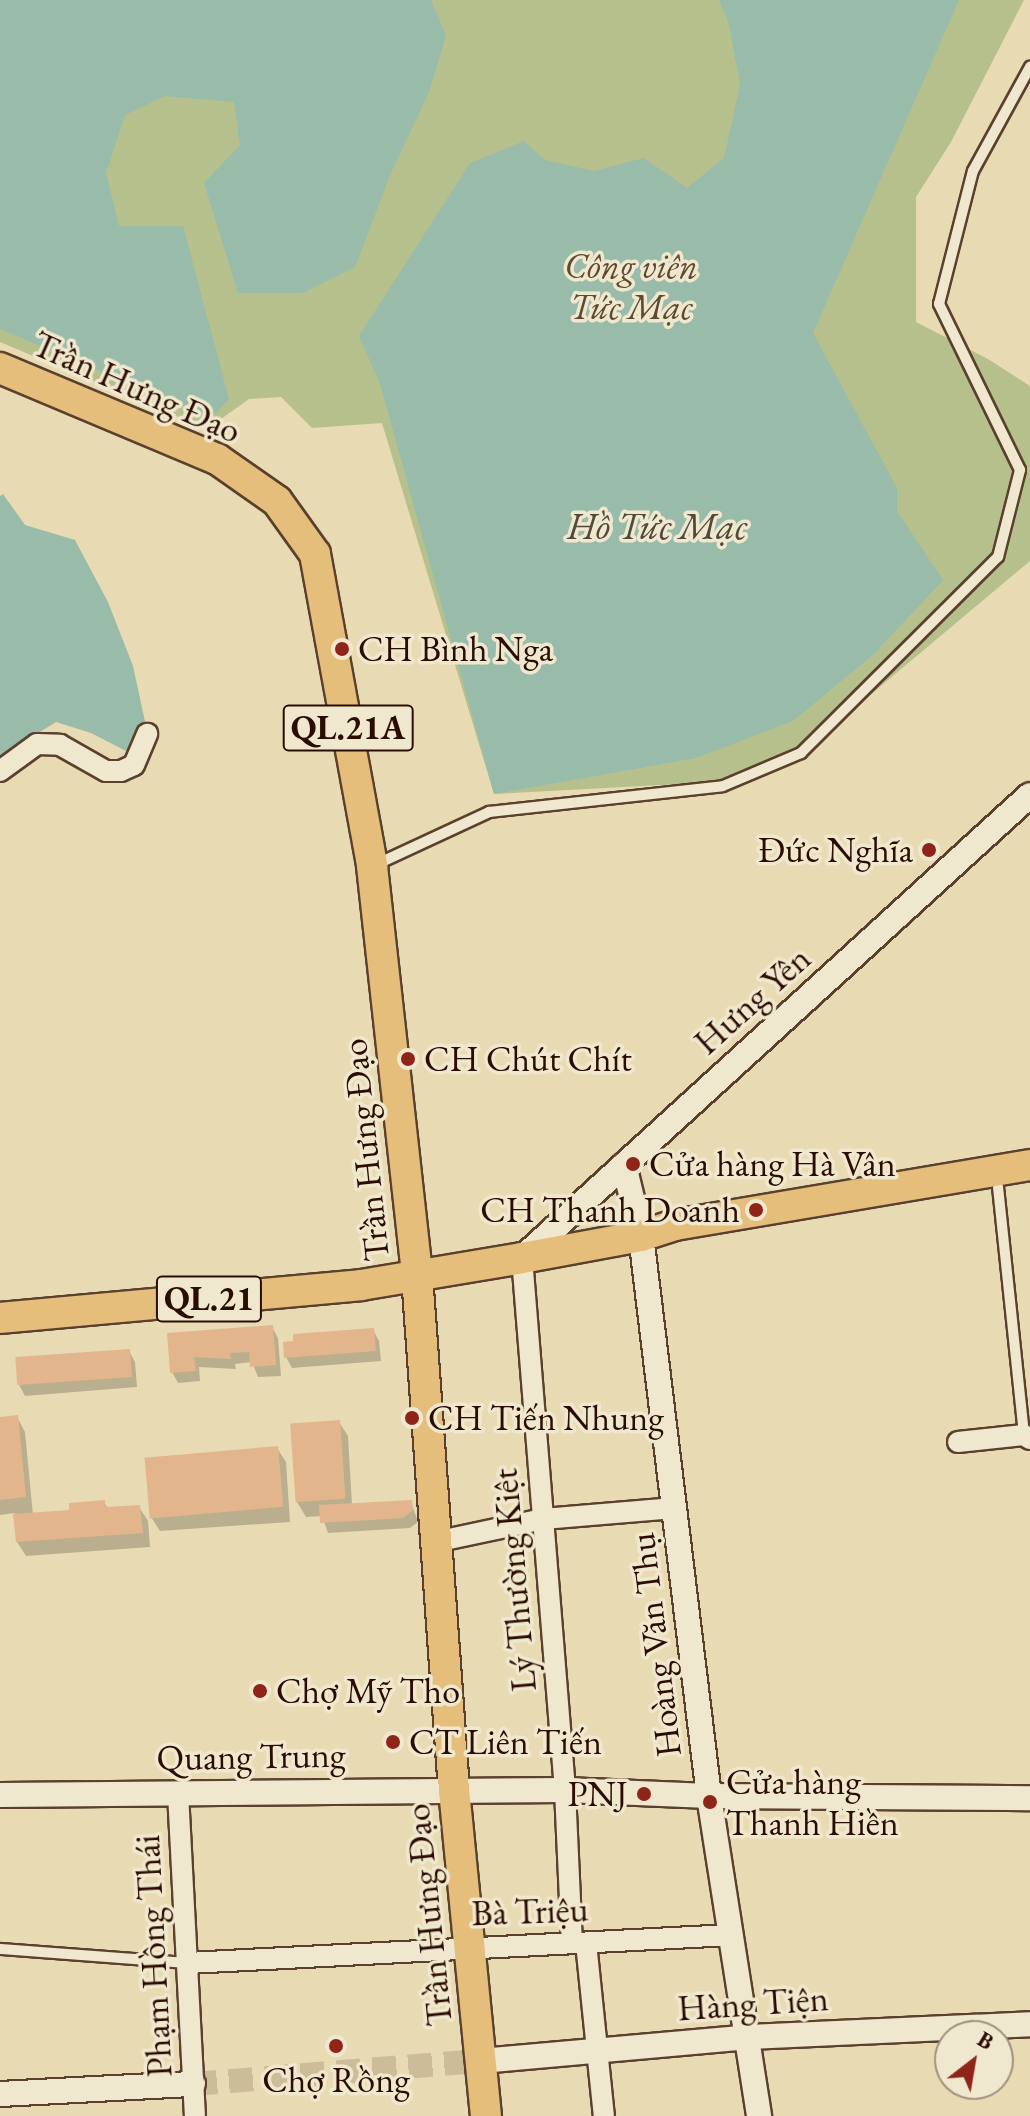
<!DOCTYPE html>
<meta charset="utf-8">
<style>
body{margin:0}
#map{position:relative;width:1030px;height:2116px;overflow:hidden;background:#e8dbb3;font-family:"EB Garamond",serif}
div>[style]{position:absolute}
.green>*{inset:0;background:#b6c08c}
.water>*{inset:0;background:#98bbaa}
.shadow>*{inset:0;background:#0003}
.building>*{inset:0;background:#e3b58d;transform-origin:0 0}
.tertiary-tunnel>*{height:24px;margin-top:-12px;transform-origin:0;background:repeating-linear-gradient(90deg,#ccbc98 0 24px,transparent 0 36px)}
.roads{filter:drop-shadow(2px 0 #5a402d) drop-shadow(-2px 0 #5a402d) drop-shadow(0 2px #5a402d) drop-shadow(0 -2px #5a402d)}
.service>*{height:10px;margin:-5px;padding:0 5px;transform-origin:5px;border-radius:5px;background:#f0e8ce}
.minor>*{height:20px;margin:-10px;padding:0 10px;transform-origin:10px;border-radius:10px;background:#f0e8ce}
.tertiary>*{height:24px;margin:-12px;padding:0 12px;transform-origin:12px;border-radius:12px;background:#f0e8ce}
.primary>*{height:30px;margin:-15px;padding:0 15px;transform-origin:15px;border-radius:15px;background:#e4be7a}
.dots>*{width:22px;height:22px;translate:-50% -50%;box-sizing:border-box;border:4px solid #f0e8ce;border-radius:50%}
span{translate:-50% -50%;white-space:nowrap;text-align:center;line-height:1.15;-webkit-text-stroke:7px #f0e8ce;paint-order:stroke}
.shield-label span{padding:2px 6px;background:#f0e8ce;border:2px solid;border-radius:6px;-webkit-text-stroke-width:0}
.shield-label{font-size:34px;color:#2b0c00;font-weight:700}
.park-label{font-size:36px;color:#5c4b31;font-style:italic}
.street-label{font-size:36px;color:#2b0c00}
.poi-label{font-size:36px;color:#2b0c00}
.left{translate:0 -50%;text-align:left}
.right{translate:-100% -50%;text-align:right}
.water-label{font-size:38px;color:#51493c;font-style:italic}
.north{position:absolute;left:934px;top:2020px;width:80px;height:80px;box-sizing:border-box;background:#f0e8ce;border:2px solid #a1907c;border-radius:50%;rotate:31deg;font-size:22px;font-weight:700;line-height:32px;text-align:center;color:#2b0c00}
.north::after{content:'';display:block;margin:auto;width:28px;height:36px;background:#8f2418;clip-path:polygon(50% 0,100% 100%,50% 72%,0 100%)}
</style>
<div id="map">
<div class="green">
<div style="clip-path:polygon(0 0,1024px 0,951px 142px,916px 197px,916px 322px,988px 359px,1030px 386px,1030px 561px,801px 753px,735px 781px,494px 794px,382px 423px,312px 428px,281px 397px,249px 399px,207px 429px,0 342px)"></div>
</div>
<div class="water">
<div style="clip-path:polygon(0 0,431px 0,446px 36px,429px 92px,391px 173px,355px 267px,303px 293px,238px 293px,204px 183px,240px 145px,234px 102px,165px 96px,125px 115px,106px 173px,119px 226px,183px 226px,229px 399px,215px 414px,200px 413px,0 329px)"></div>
<div style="clip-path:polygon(719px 0,959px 0,813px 333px,897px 488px,897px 511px,943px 580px,873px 655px,793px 721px,696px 758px,494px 794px,380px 384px,359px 336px,470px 163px,524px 141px,545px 160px,594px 171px,644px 158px,687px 188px,724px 158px,740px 85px,729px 24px)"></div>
<div style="clip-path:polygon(3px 494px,25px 525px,75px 540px,108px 602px,133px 666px,146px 726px,126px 751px,91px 733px,56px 722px,0 757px,0 496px)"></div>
</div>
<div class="shadow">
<div style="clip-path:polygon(272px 1327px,278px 1338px,281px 1376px,258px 1377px,252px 1362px,235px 1364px,236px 1369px,199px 1367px,200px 1381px,178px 1383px,172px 1372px,169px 1335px)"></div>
<div style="clip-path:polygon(373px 1330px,379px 1341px,381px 1361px,292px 1368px,286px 1357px)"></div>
<div style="clip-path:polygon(129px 1351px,135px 1362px,137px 1387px,25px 1396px,19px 1385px)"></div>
<div style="clip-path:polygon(17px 1417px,25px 1432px,33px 1515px,72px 1512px,104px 1502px,108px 1509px,139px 1507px,148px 1521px,150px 1547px,26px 1556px,17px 1542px,15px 1513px,0 1515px,0 1419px)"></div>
<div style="clip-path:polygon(339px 1422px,348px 1436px,352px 1505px,411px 1502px,418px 1522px,410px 1528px,328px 1533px,322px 1516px,306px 1517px,297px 1502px)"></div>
<div style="clip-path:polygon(277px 1448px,286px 1462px,290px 1522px,160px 1531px,151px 1517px)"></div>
</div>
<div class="building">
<div style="clip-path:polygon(273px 1325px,276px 1365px,250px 1367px,249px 1352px,230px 1353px,231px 1359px,194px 1357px,196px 1371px,170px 1373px,167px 1333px)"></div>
<div style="clip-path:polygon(374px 1328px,376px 1351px,284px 1358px,283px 1342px,293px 1341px,293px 1334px)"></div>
<div style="left:130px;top:1349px;width:28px;height:115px;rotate:86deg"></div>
<div style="clip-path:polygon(18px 1415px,26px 1497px,0 1500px,0 1417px)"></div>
<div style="left:340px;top:1420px;width:79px;height:50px;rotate:86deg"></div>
<div style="left:278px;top:1446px;width:61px;height:134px;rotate:85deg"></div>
<div style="clip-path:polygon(105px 1500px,105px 1507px,140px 1505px,143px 1533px,16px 1542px,13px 1514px,69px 1510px,69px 1503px)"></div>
<div style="clip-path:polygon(412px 1500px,413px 1510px,403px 1518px,320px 1523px,319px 1505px)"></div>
</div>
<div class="tertiary-tunnel">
<div style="left:193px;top:2084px;width:289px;rotate:-4.6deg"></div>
</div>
<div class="roads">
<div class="service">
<div style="left:375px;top:865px;width:126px;rotate:-24.9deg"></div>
<div style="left:489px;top:812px;width:235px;rotate:-6.3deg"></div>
<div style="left:723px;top:786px;width:85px;rotate:-22.9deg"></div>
<div style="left:801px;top:753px;width:278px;rotate:-44.9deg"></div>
<div style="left:998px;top:557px;width:90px;rotate:-75.8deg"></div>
<div style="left:1020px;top:470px;width:185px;rotate:-116deg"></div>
<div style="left:939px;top:304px;width:137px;rotate:-75.7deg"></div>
<div style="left:973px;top:171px;width:119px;rotate:-61.3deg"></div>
<div style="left:998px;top:1187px;width:249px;rotate:84deg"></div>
<div style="left:0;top:1949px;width:189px;rotate:4.3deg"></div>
</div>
<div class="minor">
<div style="left:0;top:771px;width:46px;rotate:-36.1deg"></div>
<div style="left:37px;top:744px;width:23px;rotate:2deg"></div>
<div style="left:60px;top:745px;width:53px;rotate:29.5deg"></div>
<div style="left:106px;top:771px;width:15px"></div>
<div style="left:121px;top:771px;width:14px;rotate:-25deg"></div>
<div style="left:134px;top:765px;width:34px;rotate:-67deg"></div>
<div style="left:522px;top:1258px;width:534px;rotate:85.38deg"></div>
<div style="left:565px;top:1790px;width:153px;rotate:87.4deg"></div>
<div style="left:958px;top:1442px;width:66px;rotate:-6.1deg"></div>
<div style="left:1024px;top:1435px;width:7px;rotate:34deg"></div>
<div style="left:435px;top:1542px;width:110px;rotate:-12deg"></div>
<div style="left:543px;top:1519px;width:132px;rotate:-4.8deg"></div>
<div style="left:178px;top:1793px;width:323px;rotate:87deg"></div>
<div style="left:586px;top:1943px;width:174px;rotate:84.1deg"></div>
<div style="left:188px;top:1963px;width:545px;rotate:-2.95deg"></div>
</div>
<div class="tertiary">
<div style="left:624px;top:1165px;width:73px;rotate:76.5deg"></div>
<div style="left:641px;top:1236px;width:564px;rotate:83.08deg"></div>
<div style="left:709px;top:1796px;width:324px;rotate:81.1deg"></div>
<div style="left:522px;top:1258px;width:687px;rotate:-42.35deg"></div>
<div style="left:0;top:1795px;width:565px;rotate:-0.51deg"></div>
<div style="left:565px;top:1790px;width:144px;rotate:2.4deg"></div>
<div style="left:709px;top:1796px;width:321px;rotate:0.4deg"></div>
<div style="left:481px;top:2061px;width:269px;rotate:-5.1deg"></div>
<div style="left:749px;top:2037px;width:281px;rotate:-2.6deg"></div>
<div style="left:0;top:2094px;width:193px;rotate:-3deg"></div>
</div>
<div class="primary">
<div style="left:0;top:368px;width:235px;rotate:22.8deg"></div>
<div style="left:217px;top:459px;width:73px;rotate:35deg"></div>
<div style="left:277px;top:501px;width:65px;rotate:54.4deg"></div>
<div style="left:315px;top:554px;width:317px;rotate:79.6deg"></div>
<div style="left:372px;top:866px;width:411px;rotate:83.7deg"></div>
<div style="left:417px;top:1275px;width:516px;rotate:85.89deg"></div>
<div style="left:454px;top:1790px;width:328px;rotate:84.4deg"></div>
<div style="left:0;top:1318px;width:363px;rotate:-5.2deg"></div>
<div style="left:361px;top:1285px;width:163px;rotate:-9.5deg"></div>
<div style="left:522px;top:1258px;width:121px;rotate:-10.5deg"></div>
<div style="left:641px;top:1236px;width:36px;rotate:-18deg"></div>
<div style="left:675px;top:1225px;width:360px;rotate:-9.6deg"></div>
</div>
</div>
<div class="dots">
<div style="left:342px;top:649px;background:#8f2418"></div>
<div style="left:929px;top:850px;background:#8f2418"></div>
<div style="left:408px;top:1059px;background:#8f2418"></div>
<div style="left:633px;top:1164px;background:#8f2418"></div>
<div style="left:756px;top:1210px;background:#8f2418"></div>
<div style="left:412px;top:1418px;background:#8f2418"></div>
<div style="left:260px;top:1691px;background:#8f2418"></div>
<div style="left:393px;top:1742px;background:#8f2418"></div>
<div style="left:644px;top:1794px;background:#8f2418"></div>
<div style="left:710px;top:1802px;background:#8f2418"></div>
<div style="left:336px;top:2046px;background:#8f2418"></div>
</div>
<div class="shield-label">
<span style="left:348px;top:728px">QL.21A</span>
<span style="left:209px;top:1299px">QL.21</span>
</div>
<div class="park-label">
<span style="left:631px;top:286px">Công viên<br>Tức Mạc</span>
</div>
<div class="street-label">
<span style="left:137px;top:387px;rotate:24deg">Trần Hưng Đạo</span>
<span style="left:752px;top:1000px;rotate:-42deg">Hưng Yên</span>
<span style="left:365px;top:1150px;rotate:-96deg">Trần Hưng Đạo</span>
<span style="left:514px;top:1580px;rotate:-95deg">Lý Thường Kiệt</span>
<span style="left:655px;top:1645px;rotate:-97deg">Hoàng Văn Thụ</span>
<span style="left:251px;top:1756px;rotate:-1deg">Quang Trung</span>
<span style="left:530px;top:1911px;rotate:-2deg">Bà Triệu</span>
<span style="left:428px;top:1915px;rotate:-96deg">Trần Hưng Đạo</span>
<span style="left:153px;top:1956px;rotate:-93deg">Phạm Hồng Thái</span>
<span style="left:753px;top:2003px;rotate:-4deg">Hàng Tiện</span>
</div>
<div class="poi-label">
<span class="left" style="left:358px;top:649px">CH Bình Nga</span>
<span class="right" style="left:913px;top:850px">Đức Nghĩa</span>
<span class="left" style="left:424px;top:1059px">CH Chút Chít</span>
<span class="left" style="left:649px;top:1164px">Cửa hàng Hà Vân</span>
<span class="right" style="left:740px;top:1210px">CH Thanh Doanh</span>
<span class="left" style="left:428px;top:1418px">CH Tiến Nhung</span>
<span class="left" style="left:276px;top:1691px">Chợ Mỹ Tho</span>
<span class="left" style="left:409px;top:1742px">CT Liên Tiến</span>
<span class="left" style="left:726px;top:1802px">Cửa hàng<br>Thanh Hiền</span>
<span class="right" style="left:628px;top:1794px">PNJ</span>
<span style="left:336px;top:2080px">Chợ Rồng</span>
</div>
<div class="water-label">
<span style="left:657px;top:526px">Hồ Tức Mạc</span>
</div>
<div class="north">B</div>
</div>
